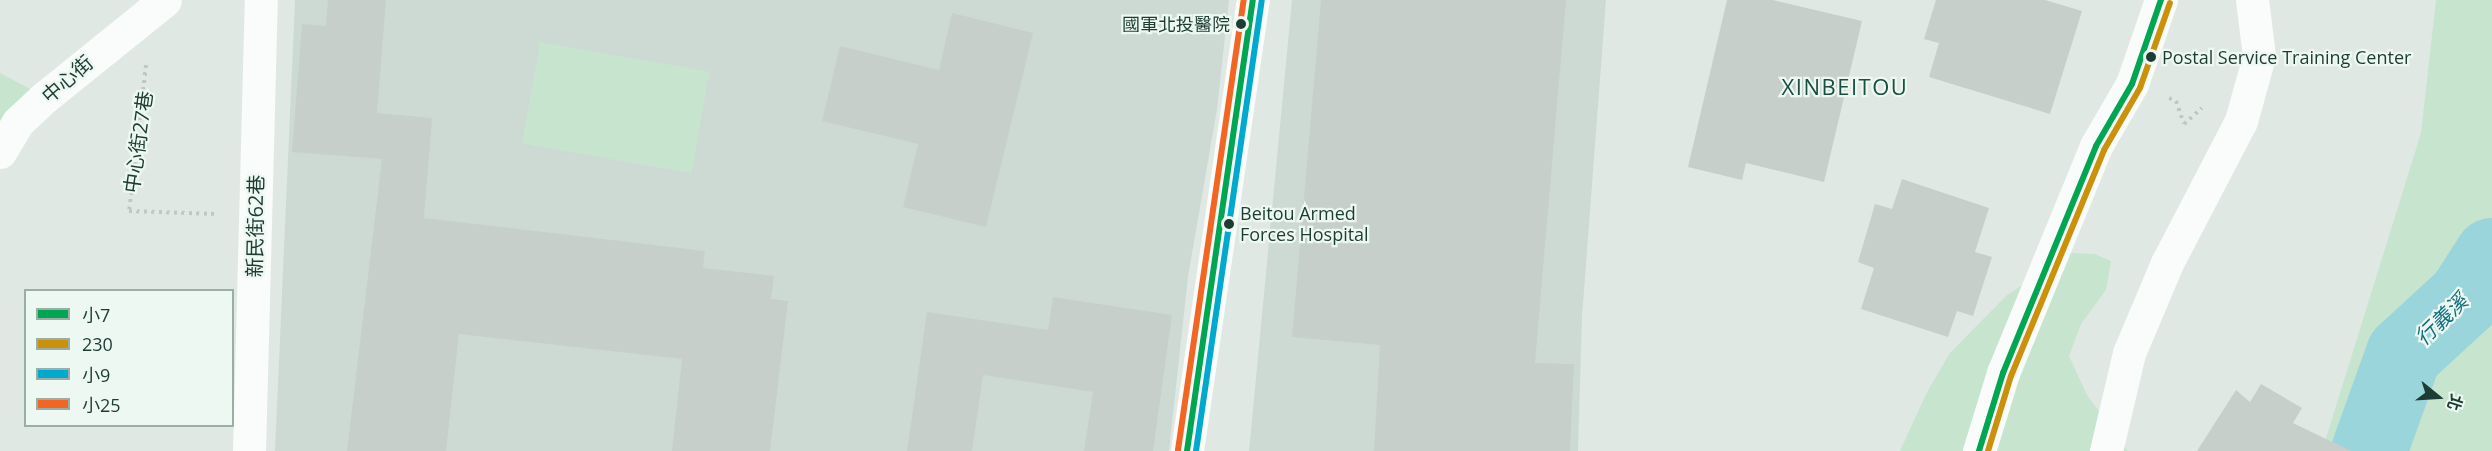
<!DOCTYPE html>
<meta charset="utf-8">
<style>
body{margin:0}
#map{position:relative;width:2492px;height:451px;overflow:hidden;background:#e0e8e4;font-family:"Open Sans","Noto Sans TC",sans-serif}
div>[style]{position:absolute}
.built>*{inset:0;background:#cddad4}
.green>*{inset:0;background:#c7e4cf;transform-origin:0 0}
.river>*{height:76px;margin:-38px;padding:0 38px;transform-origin:38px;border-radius:38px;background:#9bd5dc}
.building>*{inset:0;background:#c7cfcb}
.path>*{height:4px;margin-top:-2px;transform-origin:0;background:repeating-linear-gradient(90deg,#bec8c5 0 3px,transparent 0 7.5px)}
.minor>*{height:33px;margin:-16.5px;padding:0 16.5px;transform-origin:16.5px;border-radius:16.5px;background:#fafcfb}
.bus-1>*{height:6px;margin:-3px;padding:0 3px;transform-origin:3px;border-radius:3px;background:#00a651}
.bus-2>*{height:6px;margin:-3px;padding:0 3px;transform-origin:3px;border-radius:3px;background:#cb910a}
.bus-3>*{height:6px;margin:-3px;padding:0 3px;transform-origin:3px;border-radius:3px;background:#00a9ce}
.bus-4>*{height:6px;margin:-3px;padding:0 3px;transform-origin:3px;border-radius:3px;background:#f26522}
.dots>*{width:16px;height:16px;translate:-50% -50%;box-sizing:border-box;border:3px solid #eef8f2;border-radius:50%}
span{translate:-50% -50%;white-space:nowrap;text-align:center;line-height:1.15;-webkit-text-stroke:4.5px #eef8f2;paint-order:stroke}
.bus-label{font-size:18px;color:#1d3c33}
.right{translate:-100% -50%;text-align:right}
.left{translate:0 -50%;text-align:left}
.street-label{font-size:20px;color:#1d3c33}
.water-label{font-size:21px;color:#11707f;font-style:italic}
.quarter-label{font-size:22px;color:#175041;letter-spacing:1.5px}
.legend{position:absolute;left:24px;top:289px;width:210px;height:138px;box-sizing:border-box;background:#eef8f2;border:2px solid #9aada6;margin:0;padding:8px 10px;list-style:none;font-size:18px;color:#1d3c33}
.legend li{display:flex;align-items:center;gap:12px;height:30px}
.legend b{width:30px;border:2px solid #9aada6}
.north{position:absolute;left:2408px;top:367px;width:60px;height:60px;-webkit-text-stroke:4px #eef8f2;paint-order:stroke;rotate:108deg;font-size:16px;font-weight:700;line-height:24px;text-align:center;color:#1d3c33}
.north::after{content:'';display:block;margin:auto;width:21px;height:27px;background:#1d3c33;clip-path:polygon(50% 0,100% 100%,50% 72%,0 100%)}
</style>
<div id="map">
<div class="built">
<div style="clip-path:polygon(295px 0,1229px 0,1217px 109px,1188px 277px,1169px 451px,275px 451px)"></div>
<div style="clip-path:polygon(1292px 0,1606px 0,1582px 317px,1578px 451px,1249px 451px)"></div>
</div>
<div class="green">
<div style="clip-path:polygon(2436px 0,2492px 0,2492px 451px,2322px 451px,2421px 133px)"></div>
<div style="left:540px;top:42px;width:172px;height:103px;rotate:10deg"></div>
<div style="clip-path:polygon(0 73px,45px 97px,0 152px)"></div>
<div style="clip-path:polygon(2072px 253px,2095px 254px,2111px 261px,2106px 290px,2081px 324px,2069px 356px,2087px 395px,2128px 451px,1900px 451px,1927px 392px,1950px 353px,2007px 295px)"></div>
</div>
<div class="river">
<div style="left:2369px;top:451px;width:103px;rotate:-70.2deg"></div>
<div style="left:2404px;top:354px;width:83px;rotate:-42.6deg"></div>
<div style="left:2465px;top:298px;width:50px;rotate:-57.3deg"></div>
</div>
<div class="building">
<div style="clip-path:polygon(328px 0,386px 0,377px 113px,432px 118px,424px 218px,705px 251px,703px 268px,774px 276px,771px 299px,788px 301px,770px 451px,672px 451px,682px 359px,459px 334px,446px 451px,347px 451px,382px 159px,292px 152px,302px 24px,326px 26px)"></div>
<div style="clip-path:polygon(1321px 0,1566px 0,1535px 363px,1574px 364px,1570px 451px,1374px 451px,1380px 345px,1292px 337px)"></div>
<div style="clip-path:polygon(1727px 0,1773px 0,1862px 21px,1824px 182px,1746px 163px,1742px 180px,1688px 167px)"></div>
<div style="clip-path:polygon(1936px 0,2045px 0,2082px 11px,2050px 114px,1929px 77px,1939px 43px,1924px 39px)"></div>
<div style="clip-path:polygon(952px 13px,1033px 33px,986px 227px,903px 207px,918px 144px,822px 121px,840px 46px,939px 70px)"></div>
<div style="clip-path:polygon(1902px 179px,1989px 208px,1975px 252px,1992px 257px,1973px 316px,1957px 311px,1948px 337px,1861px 309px,1874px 268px,1858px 262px,1875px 204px,1892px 209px)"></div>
<div style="clip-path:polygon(1053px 297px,1172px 315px,1153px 451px,1084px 451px,1093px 392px,983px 375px,972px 451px,907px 451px,927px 312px,1048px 330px)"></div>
<div style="clip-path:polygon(2261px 384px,2302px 408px,2293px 423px,2351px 451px,2197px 451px,2236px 390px,2250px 402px)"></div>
</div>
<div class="path">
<div style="left:146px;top:65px;width:147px;rotate:96.6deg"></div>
<div style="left:129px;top:211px;width:87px;rotate:2deg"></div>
<div style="left:2169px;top:98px;width:8px;rotate:23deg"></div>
<div style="left:2176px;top:101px;width:24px;rotate:71deg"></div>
<div style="left:2184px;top:124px;width:24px;rotate:-42deg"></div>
</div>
<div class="minor">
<div style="left:0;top:152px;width:35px;rotate:-59deg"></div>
<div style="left:18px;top:122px;width:37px;rotate:-43deg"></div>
<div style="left:45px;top:97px;width:154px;rotate:-38.9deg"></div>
<div style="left:249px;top:451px;width:451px;rotate:-88.5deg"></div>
<div style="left:1187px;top:451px;width:456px;rotate:-81.7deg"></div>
<div style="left:1979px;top:451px;width:82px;rotate:-72.9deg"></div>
<div style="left:2003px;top:373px;width:245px;rotate:-67.7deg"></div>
<div style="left:2096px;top:146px;width:72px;rotate:-59.9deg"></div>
<div style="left:2132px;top:84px;width:89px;rotate:-71deg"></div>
<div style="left:2106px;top:451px;width:101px;rotate:-76.8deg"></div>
<div style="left:2129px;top:353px;width:98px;rotate:-67.1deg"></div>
<div style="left:2167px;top:263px;width:160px;rotate:-62.5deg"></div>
<div style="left:2241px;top:121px;width:67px;rotate:-74.5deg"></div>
<div style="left:2259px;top:56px;width:56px;rotate:-97.1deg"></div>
</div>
<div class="bus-1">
<div style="left:1187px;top:451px;width:456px;rotate:-81.7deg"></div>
<div style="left:1979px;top:451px;width:82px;rotate:-72.9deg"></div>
<div style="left:2003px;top:373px;width:245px;rotate:-67.7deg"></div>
<div style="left:2096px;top:146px;width:72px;rotate:-59.9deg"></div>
<div style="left:2132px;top:84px;width:89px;rotate:-71deg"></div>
</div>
<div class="bus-2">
<div style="left:1988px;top:451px;width:78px;rotate:-73deg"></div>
<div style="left:2011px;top:376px;width:244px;rotate:-67.6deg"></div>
<div style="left:2104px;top:150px;width:72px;rotate:-59.9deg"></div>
<div style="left:2140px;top:88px;width:90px;rotate:-70.6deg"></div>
</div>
<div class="bus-3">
<div style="left:1196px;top:451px;width:455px;rotate:-81.7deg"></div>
</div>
<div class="bus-4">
<div style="left:1178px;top:450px;width:455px;rotate:-81.7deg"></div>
</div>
<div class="dots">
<div style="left:1241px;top:24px;background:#1d3c33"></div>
<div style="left:2151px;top:57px;background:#1d3c33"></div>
<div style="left:1229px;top:224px;background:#1d3c33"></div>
</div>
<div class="bus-label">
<span class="right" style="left:1230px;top:24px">國軍北投醫院</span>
<span class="left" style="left:2162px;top:57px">Postal Service Training Center</span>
<span class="left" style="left:1240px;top:224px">Beitou Armed<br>Forces Hospital</span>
</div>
<div class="street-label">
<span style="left:67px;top:79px;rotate:-41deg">中心街</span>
<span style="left:138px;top:142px;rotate:-82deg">中心街27巷</span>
<span style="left:255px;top:226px;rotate:-89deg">新民街62巷</span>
</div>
<div class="water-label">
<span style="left:2441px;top:319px;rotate:-44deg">行義溪</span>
</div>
<div class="quarter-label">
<span style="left:1845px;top:87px">XINBEITOU</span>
</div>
<ul class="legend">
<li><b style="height:8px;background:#00a651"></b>小7</li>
<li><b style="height:8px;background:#cb910a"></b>230</li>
<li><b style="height:8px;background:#00a9ce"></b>小9</li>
<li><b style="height:8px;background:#f26522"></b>小25</li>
</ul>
<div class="north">北</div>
</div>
